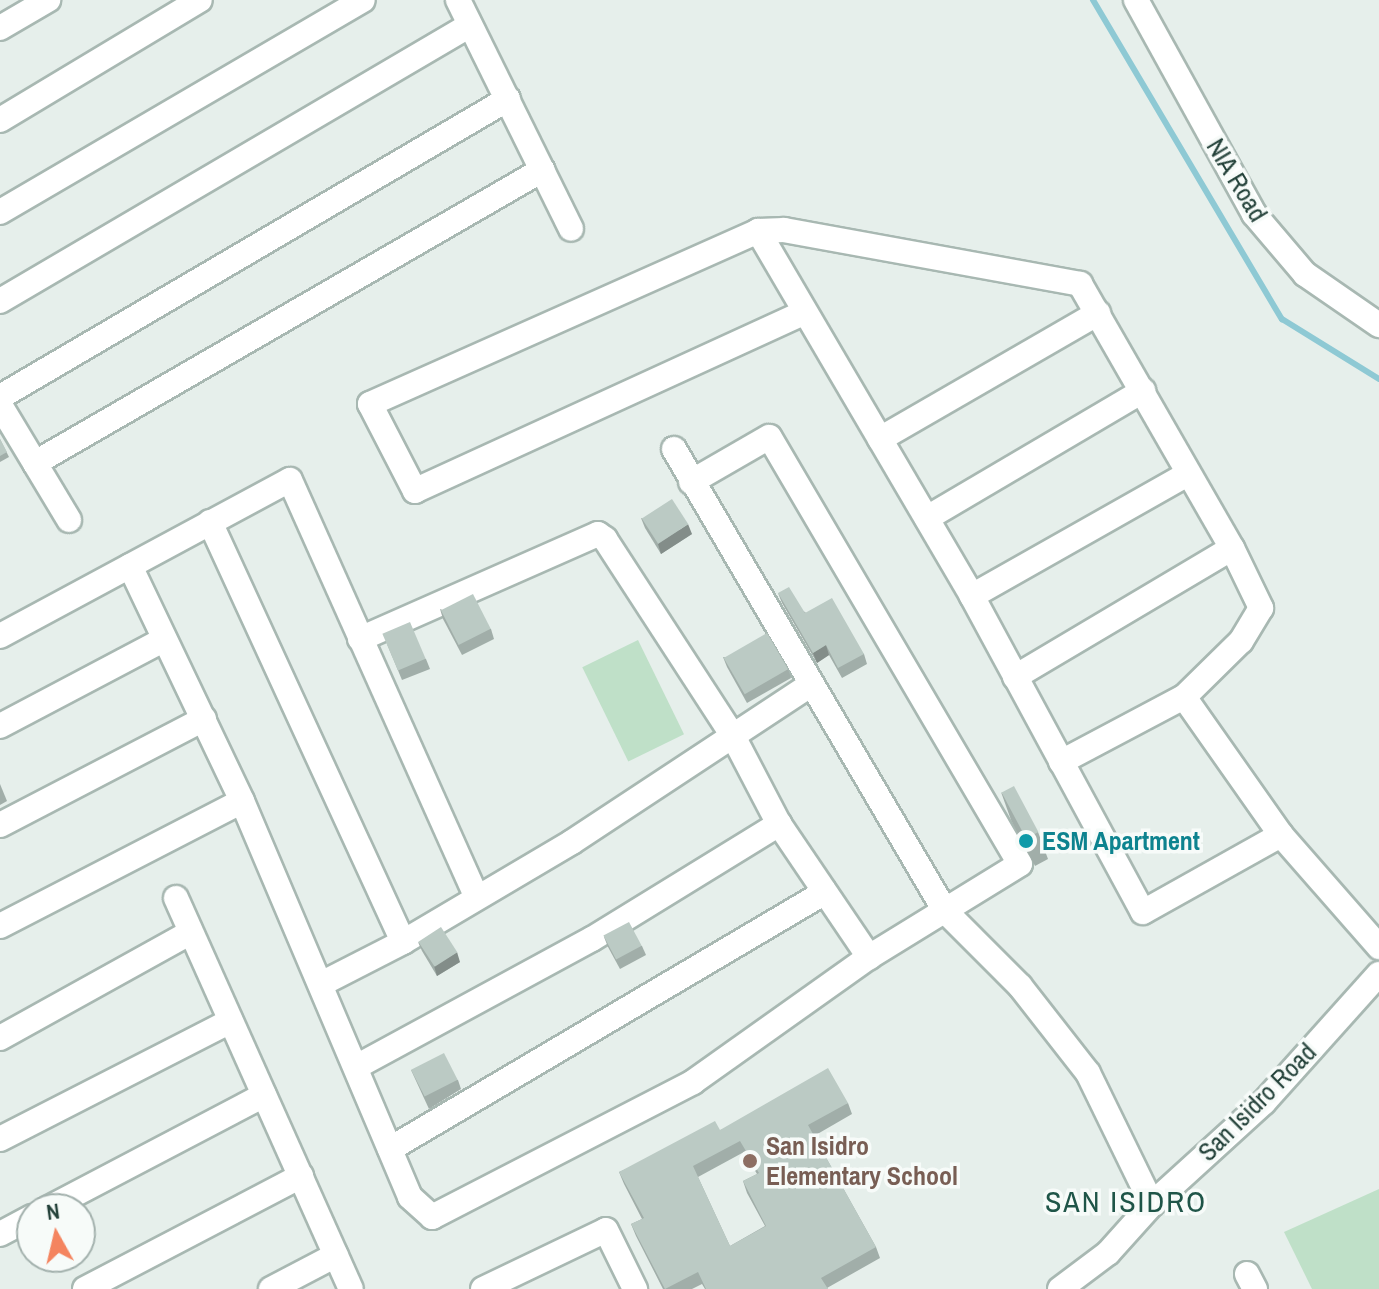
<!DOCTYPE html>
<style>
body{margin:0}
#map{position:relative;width:1379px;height:1289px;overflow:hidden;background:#e6efeb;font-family:"Archivo Narrow",sans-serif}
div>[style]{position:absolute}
.green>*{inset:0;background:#bfe0c8;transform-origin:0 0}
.stream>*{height:6px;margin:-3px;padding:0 3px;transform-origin:3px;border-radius:3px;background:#8ec9d4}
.roads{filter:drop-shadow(2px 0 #a8b8b2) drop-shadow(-2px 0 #a8b8b2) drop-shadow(0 2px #a8b8b2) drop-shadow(0 -2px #a8b8b2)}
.street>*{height:24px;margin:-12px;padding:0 12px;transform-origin:12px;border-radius:12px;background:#fff}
.secondary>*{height:24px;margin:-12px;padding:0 12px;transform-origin:12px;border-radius:12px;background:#fff}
.wall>*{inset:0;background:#a1aea9}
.shaded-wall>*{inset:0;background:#838d89}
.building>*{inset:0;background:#bbcac4;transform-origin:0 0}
.dots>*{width:22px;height:22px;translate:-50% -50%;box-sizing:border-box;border:4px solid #f7fbf9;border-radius:50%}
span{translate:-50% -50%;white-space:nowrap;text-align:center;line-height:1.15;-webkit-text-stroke:7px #f7fbf9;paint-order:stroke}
.street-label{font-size:26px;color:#24423a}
.culture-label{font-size:26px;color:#0d838f;font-weight:700}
.left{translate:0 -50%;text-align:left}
.education-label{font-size:26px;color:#785e54;font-weight:700}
.quarter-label{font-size:30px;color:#1f5548;letter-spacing:2px}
.north{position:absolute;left:16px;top:1193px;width:80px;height:80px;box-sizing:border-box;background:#f7fbf9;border:2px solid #a3b1ad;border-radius:50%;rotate:352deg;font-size:22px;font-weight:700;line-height:32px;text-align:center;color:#24423a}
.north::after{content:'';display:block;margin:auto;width:28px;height:36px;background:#f4845f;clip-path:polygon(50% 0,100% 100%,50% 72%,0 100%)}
</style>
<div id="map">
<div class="green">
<div style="left:638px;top:640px;width:105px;height:62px;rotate:64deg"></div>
<div style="clip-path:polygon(1379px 1189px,1379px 1289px,1312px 1289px,1284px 1232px)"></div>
</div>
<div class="stream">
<div style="left:1093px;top:0;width:371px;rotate:59.4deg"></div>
<div style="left:1282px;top:319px;width:114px;rotate:31.7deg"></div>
</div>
<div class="roads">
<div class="street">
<div style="left:458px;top:0;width:255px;rotate:63.7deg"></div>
<div style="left:0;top:28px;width:56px;rotate:-30.3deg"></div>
<div style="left:0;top:120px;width:233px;rotate:-31deg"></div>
<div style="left:0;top:212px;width:420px;rotate:-30.3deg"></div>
<div style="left:758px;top:231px;width:423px;rotate:59.6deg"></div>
<div style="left:972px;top:596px;width:359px;rotate:61.6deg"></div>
<div style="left:1143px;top:912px;width:158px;rotate:-29.2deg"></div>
<div style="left:0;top:301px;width:545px;rotate:-30.42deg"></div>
<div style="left:803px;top:313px;width:427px;rotate:155.4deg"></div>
<div style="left:415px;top:491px;width:98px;rotate:-117.3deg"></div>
<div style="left:370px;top:404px;width:425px;rotate:-24deg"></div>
<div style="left:758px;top:231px;width:26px;rotate:-2deg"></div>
<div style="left:784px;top:230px;width:301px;rotate:10.3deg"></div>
<div style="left:1080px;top:284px;width:305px;rotate:60.1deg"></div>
<div style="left:1232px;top:548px;width:67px;rotate:64.2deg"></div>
<div style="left:1261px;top:608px;width:39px;rotate:121deg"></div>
<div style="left:1241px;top:641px;width:80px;rotate:135.5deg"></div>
<div style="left:1184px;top:697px;width:169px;rotate:54.9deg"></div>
<div style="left:1281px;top:835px;width:149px;rotate:48.8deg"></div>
<div style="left:0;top:397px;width:589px;rotate:-30.4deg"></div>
<div style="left:0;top:405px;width:134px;rotate:59deg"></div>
<div style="left:880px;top:439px;width:252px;rotate:-30deg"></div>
<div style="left:674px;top:449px;width:536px;rotate:59.6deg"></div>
<div style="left:945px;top:911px;width:106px;rotate:45deg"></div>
<div style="left:1020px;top:986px;width:110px;rotate:52deg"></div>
<div style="left:1088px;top:1073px;width:146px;rotate:64deg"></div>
<div style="left:35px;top:463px;width:586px;rotate:-30.02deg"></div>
<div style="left:927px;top:518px;width:251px;rotate:-30.5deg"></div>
<div style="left:210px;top:522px;width:462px;rotate:65.3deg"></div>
<div style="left:130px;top:566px;width:260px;rotate:64.5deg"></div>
<div style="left:242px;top:801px;width:430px;rotate:67deg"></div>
<div style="left:410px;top:1197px;width:30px;rotate:42deg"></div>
<div style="left:432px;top:1217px;width:294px;rotate:-27.3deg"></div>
<div style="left:693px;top:1082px;width:216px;rotate:-35.4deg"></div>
<div style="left:869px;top:957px;width:177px;rotate:-31.6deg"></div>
<div style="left:1020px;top:864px;width:495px;rotate:-120.4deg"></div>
<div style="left:769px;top:437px;width:90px;rotate:150deg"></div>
<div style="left:972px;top:596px;width:248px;rotate:-29.5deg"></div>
<div style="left:0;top:636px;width:329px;rotate:-28.3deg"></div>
<div style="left:290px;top:480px;width:456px;rotate:65.9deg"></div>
<div style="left:360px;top:639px;width:260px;rotate:-23.8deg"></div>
<div style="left:598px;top:534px;width:9px;rotate:36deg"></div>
<div style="left:605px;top:539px;width:237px;rotate:57deg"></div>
<div style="left:734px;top:738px;width:97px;rotate:62.4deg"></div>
<div style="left:779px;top:824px;width:161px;rotate:55.9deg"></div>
<div style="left:1015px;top:677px;width:252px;rotate:-30.7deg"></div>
<div style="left:0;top:726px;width:184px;rotate:-27.8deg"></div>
<div style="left:1061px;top:762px;width:139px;rotate:-27.9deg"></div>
<div style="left:0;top:825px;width:230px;rotate:-27.5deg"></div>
<div style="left:176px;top:898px;width:428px;rotate:65.9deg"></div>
<div style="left:0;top:926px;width:272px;rotate:-27.3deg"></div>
<div style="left:321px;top:984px;width:92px;rotate:-27.1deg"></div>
<div style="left:403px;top:942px;width:196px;rotate:-30.6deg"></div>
<div style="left:572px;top:842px;width:287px;rotate:-33.4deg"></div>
<div style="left:0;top:1038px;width:218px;rotate:-29deg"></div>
<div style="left:356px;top:1067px;width:268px;rotate:-28.5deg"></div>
<div style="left:592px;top:939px;width:220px;rotate:-31.6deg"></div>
<div style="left:0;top:1139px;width:259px;rotate:-27.1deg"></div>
<div style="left:390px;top:1149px;width:505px;rotate:-30.57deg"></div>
<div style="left:47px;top:1209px;width:245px;rotate:-27.7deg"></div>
<div style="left:0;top:1234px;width:36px;rotate:-28deg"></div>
<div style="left:1247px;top:1274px;width:17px;rotate:62deg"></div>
<div style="left:85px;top:1289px;width:244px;rotate:-27.6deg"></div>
<div style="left:271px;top:1289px;width:73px;rotate:-27.6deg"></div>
<div style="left:483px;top:1289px;width:136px;rotate:-25.6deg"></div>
<div style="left:606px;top:1230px;width:66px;rotate:63.8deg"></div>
</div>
<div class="secondary">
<div style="left:1136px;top:0;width:244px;rotate:61.1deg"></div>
<div style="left:1254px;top:214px;width:79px;rotate:49.6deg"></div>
<div style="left:1305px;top:274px;width:90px;rotate:34.6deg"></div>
<div style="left:1060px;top:1289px;width:60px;rotate:-36.9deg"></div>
<div style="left:1108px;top:1253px;width:66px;rotate:-48.1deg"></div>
<div style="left:1152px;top:1204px;width:151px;rotate:-42.3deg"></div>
<div style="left:1264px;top:1102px;width:172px;rotate:-48.1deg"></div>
</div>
</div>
<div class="wall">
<div style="clip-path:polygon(0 439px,9px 457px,0 462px)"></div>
<div style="clip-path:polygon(641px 518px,692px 534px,661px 554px,645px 528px)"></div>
<div style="clip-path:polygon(778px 593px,864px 654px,867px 664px,842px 678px,829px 655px,817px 663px,782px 603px)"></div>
<div style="clip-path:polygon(440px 609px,491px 629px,494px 639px,462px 655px,443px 619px)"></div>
<div style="clip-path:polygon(387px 644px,426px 659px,430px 669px,402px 680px)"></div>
<div style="clip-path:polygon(723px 657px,788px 669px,791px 678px,747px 703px,727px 667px)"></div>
<div style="clip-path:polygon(0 784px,7px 801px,0 805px)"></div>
<div style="clip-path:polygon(1001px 792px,1038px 832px,1048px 859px,1035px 866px,1011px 820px)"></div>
<div style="clip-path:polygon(604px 937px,642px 946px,646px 955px,620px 969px,608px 947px)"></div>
<div style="clip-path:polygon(418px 942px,460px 962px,437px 976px,422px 951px)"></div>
<div style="clip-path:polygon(411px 1070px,458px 1080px,461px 1089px,429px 1109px)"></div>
<div style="clip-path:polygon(evenodd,848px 1103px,852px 1114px,814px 1136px,876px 1247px,880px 1258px,827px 1288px,828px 1289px,705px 1289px,702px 1284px,692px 1289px,663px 1289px,636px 1236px,631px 1224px,642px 1219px,624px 1184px,619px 1172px,720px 1130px,848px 1103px,744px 1152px,757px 1174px,743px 1181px,747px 1193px,765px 1226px,730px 1246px,698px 1177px,744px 1152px)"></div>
</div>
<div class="shaded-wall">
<div style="clip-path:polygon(688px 524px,692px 534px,661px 554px,658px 544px)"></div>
<div style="clip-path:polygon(826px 645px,829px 655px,817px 663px,813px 653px)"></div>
<div style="clip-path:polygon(457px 952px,460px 962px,437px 976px,434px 966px)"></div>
</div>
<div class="building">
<div style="clip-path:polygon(0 439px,7px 452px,0 456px)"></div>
<div style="left:672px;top:499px;width:30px;height:36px;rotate:57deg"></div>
<div style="clip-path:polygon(789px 587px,805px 613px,832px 598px,864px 654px,838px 668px,826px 645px,813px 653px,778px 593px)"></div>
<div style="left:473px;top:594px;width:39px;height:36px;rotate:63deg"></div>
<div style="left:410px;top:622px;width:40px;height:30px;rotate:67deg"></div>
<div style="left:767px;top:633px;width:42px;height:50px;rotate:60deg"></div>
<div style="left:1014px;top:786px;width:52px;height:14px;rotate:62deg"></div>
<div style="left:629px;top:922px;width:27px;height:29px;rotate:62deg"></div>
<div style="left:441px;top:927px;width:30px;height:27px;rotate:57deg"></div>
<div style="left:444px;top:1053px;width:30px;height:37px;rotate:63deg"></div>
<div style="clip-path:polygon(evenodd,828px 1068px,848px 1103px,808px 1125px,876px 1247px,821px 1278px,828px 1289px,706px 1289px,698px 1272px,665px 1289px,631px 1224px,644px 1218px,619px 1172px,715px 1121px,720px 1130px,828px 1068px,740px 1141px,759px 1173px,743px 1181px,766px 1226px,730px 1246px,693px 1166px,740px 1141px)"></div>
</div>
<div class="dots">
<div style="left:1026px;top:841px;background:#0f9aa8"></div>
<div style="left:750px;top:1161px;background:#8d6e63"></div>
</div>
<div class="street-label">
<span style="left:1237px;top:180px;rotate:59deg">NIA Road</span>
<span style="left:1257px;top:1102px;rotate:-45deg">San Isidro Road</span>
</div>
<div class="culture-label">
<span class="left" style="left:1042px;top:841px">ESM Apartment</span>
</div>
<div class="education-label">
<span class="left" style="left:766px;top:1161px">San Isidro<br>Elementary School</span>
</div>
<div class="quarter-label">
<span style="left:1126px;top:1201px">SAN ISIDRO</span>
</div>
<div class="north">N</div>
</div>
